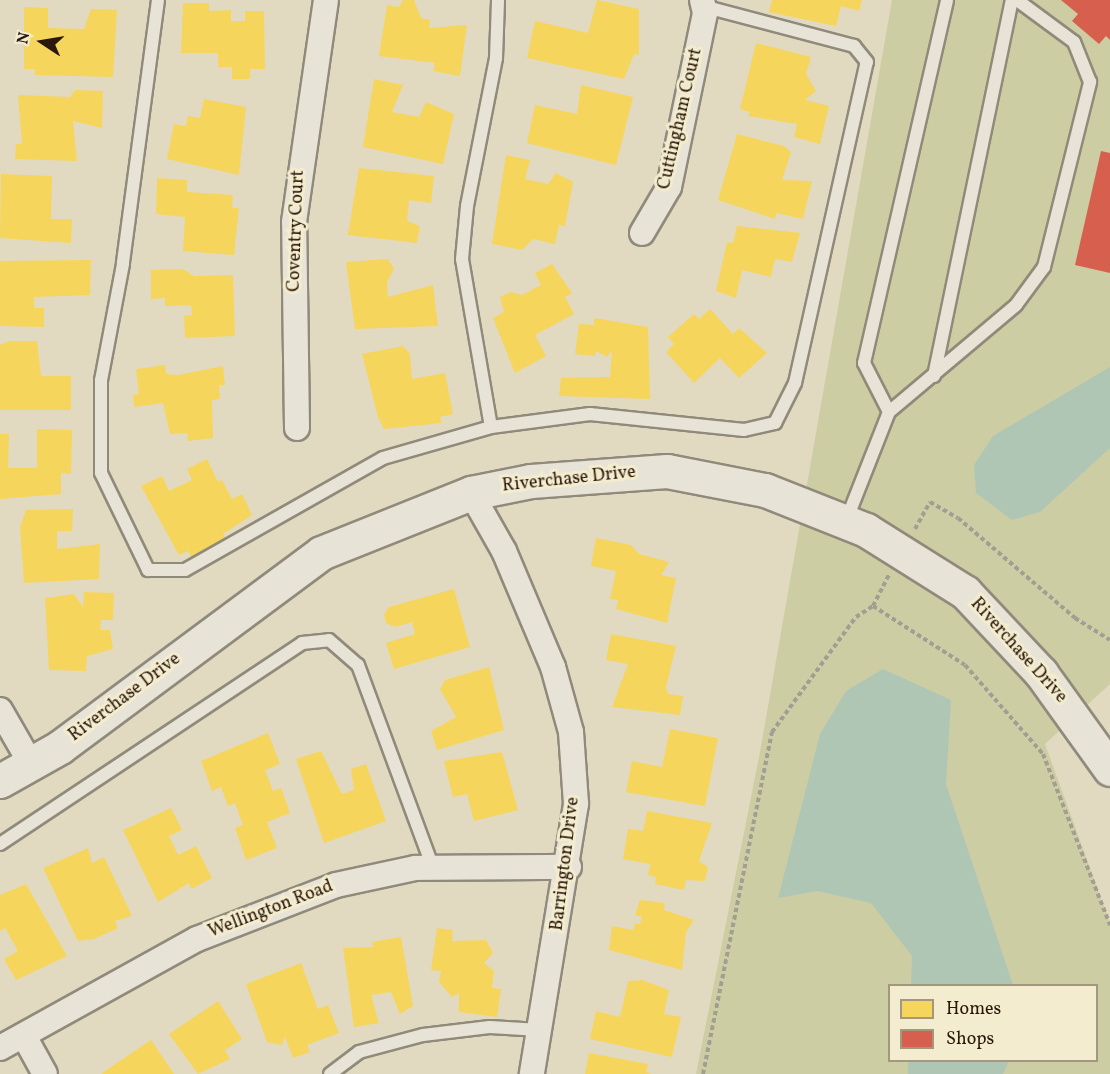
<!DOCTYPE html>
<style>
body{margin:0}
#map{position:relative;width:1110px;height:1074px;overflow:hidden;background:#e1dac1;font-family:Vollkorn,serif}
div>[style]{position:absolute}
.green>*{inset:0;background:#cdcda3}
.water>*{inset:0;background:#afc6b5}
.homes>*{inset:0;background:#f6d55c}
.shops>*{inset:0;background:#d6604d}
.path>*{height:4px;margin-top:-2px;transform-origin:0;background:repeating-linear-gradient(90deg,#a39e93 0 4.5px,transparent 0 7.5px)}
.roads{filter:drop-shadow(2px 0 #908a7b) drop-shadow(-2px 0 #908a7b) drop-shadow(0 2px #908a7b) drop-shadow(0 -2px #908a7b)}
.lane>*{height:12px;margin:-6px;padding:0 6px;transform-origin:6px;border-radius:6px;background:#e7e3d6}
.street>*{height:24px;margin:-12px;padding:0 12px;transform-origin:12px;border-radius:12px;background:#e7e3d6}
.secondary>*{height:33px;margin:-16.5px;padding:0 16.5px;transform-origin:16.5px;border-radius:16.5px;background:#e7e3d6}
span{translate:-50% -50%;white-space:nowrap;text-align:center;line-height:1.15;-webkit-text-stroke:6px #f4ecce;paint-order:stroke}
.street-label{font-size:18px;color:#29180b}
.legend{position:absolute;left:888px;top:984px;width:210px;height:78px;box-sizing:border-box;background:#f4ecce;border:2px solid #a39780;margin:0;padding:8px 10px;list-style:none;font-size:18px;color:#29180b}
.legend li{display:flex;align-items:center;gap:12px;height:30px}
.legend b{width:30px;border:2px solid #a39780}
.north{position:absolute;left:12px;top:12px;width:60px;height:60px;-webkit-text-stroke:4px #f4ecce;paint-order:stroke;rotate:282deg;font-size:16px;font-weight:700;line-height:24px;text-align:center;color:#29180b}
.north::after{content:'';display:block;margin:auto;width:21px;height:27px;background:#29180b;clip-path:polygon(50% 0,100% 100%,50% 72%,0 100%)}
</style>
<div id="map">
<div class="green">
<div style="clip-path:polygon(evenodd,892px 0,1110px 0,1110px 684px,1045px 744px,1110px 923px,1110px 1074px,696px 1074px,760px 752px,892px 0,890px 986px,1096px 986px,1096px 1060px,890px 1060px,890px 986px)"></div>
</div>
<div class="water">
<div style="clip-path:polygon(1110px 367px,1110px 448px,1040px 512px,1012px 520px,976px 493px,974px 465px,993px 436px)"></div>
<div style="clip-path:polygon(883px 669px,951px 700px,946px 784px,1013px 985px,911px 985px,912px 956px,871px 903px,817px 891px,778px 898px,820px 734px,846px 691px)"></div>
<div style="clip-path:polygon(908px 1061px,908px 1060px,1009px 1061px,1003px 1074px,908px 1074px)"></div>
</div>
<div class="homes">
<div style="clip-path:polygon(403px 0,414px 0,421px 18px,430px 20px,429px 28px,467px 25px,460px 76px,433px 71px,435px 63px,379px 56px,387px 5px,399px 7px)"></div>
<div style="clip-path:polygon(597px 0,639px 9px,639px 55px,634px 54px,624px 79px,527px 58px,535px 21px,588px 33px)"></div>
<div style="clip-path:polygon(772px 0,862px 0,859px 11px,841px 6px,836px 26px,769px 12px)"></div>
<div style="clip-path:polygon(183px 3px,209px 3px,209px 11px,231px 10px,231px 21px,245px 21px,245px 11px,264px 11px,265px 69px,250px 69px,250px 79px,232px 79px,232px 67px,218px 67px,218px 53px,181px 53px)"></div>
<div style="clip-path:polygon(24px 7px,48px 8px,48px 28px,84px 29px,91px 9px,117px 10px,113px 77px,35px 75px,35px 69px,24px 69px)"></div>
<div style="clip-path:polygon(756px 43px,811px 57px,806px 74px,816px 91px,805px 100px,829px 106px,820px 144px,794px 137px,797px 124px,748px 116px,750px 112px,740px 109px)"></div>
<div style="clip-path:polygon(374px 79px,403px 85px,392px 112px,419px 117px,426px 102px,454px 114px,443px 164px,363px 147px)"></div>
<div style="clip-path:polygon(581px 85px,633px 97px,616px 165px,527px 143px,535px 105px,577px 114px)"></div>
<div style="clip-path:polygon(75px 90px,103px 91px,102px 128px,73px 121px,77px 161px,15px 159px,16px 144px,22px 144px,18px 95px,70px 97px)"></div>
<div style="clip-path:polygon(204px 99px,246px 107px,239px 175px,167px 159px,174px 124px,186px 126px,188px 116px,200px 118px)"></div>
<div style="clip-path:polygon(737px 134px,784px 146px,791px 152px,782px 180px,812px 181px,803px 219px,776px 213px,775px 219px,718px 200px)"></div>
<div style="clip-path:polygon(506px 155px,530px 160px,525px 179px,548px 184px,556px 173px,573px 182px,565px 226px,559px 225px,555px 244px,533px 239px,522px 250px,492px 244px)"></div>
<div style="clip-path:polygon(359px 168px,434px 176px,431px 203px,409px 200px,407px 221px,420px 226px,417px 243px,348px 235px)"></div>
<div style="clip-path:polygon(1px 174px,52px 176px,51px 219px,72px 219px,71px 243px,0 238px)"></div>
<div style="clip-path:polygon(157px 178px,187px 180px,187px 192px,233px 195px,232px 208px,239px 208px,234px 255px,183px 251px,185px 217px,156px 214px)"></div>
<div style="clip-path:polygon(737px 226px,800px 233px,792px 262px,775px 259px,771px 277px,742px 270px,736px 298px,716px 291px,727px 242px,733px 243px)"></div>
<div style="clip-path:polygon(388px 259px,394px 269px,387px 282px,388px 297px,433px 285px,438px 326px,355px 329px,346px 262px)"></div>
<div style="clip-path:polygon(91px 260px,90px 295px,34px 297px,34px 308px,44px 308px,44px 327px,0 326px,0 261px)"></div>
<div style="clip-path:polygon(552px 264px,572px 293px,565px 297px,574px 314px,535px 335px,546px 356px,515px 373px,493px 318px,504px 312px,500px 297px,511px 292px,522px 295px,541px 285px,535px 273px)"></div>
<div style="clip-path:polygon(183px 269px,194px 276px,233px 275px,235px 336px,185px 338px,184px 316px,192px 315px,191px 305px,165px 306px,165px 298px,151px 299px,151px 270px)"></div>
<div style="clip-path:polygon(710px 309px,733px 334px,739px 328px,767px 353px,739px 378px,720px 358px,694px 383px,666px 352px,674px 344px,668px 337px,694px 314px,699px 319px)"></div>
<div style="clip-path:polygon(594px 318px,648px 327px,650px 399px,559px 396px,561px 378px,610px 377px,612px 350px,607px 357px,596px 351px,595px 356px,575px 354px,579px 324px,594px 325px)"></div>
<div style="clip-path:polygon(10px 341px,37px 341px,41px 376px,71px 376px,71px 410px,0 410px,0 345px)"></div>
<div style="clip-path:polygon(403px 346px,410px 354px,412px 379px,445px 373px,453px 414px,440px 417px,441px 423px,384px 429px,378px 417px,362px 354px)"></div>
<div style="clip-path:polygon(165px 365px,166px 374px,178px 375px,223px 366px,225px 385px,219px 385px,220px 399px,212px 400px,213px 438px,188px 441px,187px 433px,170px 434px,163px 403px,134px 407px,133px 395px,139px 394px,136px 369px)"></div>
<div style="clip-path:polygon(37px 429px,72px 430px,71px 474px,61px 473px,61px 494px,0 499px,0 434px,9px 434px,8px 468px,37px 468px)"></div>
<div style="clip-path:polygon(207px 459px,218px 482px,222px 480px,232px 499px,242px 494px,252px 515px,223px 534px,228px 544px,194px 563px,188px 551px,179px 555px,141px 486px,162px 476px,169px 491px,192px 480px,187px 469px)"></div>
<div style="clip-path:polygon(73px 509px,72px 531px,57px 531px,57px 549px,100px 544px,99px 579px,24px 583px,20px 527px,26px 510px)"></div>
<div style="clip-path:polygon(596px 538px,631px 545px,639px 554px,669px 562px,661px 575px,676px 578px,667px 623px,616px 609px,618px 600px,610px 599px,616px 571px,591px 566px)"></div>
<div style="clip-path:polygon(454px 589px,470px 647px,394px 669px,386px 643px,415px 634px,412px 622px,395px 627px,386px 623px,384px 614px,389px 607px)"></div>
<div style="clip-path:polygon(84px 592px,114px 593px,113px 620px,101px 620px,100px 630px,110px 630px,113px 649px,87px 656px,86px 671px,49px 670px,45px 598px,74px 594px,83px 607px)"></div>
<div style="clip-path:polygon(611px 634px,676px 646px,666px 687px,668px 694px,683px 696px,680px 715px,612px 707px,628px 664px,606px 660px)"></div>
<div style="clip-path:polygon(489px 667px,504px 730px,437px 750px,431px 731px,456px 717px,440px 689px,445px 680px)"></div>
<div style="clip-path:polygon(670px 729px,718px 738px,705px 806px,626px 792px,632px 761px,662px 767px)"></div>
<div style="clip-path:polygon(268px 733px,280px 764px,265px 770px,273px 791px,281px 788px,290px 813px,267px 822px,277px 848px,246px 860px,235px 828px,243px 825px,235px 803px,228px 806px,221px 787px,212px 791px,201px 761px)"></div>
<div style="clip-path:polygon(321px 751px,342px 794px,354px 790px,351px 769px,366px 764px,386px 821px,324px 843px,296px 759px)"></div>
<div style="clip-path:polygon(502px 752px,518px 810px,474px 821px,467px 794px,453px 797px,444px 761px)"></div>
<div style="clip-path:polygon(171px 808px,182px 830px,169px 836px,178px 855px,196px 846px,212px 878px,191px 889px,189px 883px,158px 902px,123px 830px)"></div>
<div style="clip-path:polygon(647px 811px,712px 823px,699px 861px,708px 867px,705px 881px,686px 880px,684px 890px,655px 884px,656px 877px,648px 875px,650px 864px,623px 859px,628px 829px,643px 831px)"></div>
<div style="clip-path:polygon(88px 848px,92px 863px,104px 857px,132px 916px,115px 921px,118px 928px,94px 939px,78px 941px,43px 868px)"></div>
<div style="clip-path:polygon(26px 884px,67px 956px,16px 980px,4px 959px,18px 951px,5px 928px,0 931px,0 895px)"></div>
<div style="clip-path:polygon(640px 900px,665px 903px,664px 910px,694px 920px,686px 932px,682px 970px,609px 950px,612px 926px,633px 930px,635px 923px,640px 924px,642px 917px,635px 915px)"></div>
<div style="clip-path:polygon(437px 928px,453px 930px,452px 941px,486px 940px,493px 953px,484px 963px,494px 971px,492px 988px,501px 989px,497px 1017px,459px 1012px,459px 993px,452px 997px,439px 982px,441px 971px,431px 970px)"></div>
<div style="clip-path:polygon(401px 937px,413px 1006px,400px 1014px,391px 992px,371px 995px,379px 1023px,354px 1027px,343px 948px,373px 947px,372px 942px)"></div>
<div style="clip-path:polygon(301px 963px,318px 1009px,328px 1005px,339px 1033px,307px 1045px,310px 1052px,293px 1058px,285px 1037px,282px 1045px,267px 1042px,246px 984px)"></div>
<div style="clip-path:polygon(642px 980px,669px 990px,664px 1014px,681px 1017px,672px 1057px,590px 1039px,596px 1011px,620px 1017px,628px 981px)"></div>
<div style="clip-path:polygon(218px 1001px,242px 1039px,225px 1050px,230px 1059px,198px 1074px,169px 1034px)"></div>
<div style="clip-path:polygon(151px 1040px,174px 1074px,103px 1074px,102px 1073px)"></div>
<div style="clip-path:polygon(589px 1053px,648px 1064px,646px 1072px,652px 1074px,585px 1074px)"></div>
</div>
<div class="shops">
<div style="clip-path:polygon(1061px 0,1110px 0,1110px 40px,1106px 36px,1099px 44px,1072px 21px,1078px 14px)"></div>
<div style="clip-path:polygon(1101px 151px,1110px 153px,1110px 273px,1075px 265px)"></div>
</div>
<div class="path">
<div style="left:915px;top:529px;width:31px;rotate:-61deg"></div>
<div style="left:930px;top:502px;width:32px;rotate:30deg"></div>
<div style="left:958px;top:518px;width:154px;rotate:40.5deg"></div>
<div style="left:1075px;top:618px;width:41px;rotate:32.2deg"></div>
<div style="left:873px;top:606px;width:35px;rotate:-63deg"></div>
<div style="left:703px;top:1074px;width:349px;rotate:-78.6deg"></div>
<div style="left:772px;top:732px;width:142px;rotate:-53.9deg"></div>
<div style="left:856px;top:617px;width:20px;rotate:-33deg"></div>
<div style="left:873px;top:606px;width:109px;rotate:32.7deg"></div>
<div style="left:965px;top:665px;width:118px;rotate:48.8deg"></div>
<div style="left:1043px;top:754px;width:184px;rotate:68.6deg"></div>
</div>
<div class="roads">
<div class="lane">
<div style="left:158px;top:0;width:266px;rotate:97.6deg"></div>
<div style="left:123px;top:264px;width:118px;rotate:100.7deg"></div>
<div style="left:101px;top:380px;width:93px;rotate:90deg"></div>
<div style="left:101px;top:473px;width:108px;rotate:64.1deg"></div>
<div style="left:148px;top:570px;width:37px"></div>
<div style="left:185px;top:570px;width:227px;rotate:-29.5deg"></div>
<div style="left:383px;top:458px;width:112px;rotate:-16deg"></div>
<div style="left:491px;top:427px;width:100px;rotate:-7.5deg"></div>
<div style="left:590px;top:414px;width:155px;rotate:5.9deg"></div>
<div style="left:744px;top:430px;width:32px;rotate:-13deg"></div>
<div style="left:775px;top:423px;width:45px;rotate:-63.4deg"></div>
<div style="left:795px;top:383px;width:329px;rotate:-77.4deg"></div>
<div style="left:867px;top:62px;width:21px;rotate:-129deg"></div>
<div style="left:854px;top:46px;width:156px;rotate:-165.2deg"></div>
<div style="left:934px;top:376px;width:384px;rotate:-78.3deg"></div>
<div style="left:889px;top:412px;width:55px;rotate:-117deg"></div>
<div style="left:864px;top:363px;width:372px;rotate:-77.1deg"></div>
<div style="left:491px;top:427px;width:170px;rotate:-99.8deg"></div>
<div style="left:462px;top:259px;width:53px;rotate:-84.6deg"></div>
<div style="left:467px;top:206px;width:151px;rotate:-78.9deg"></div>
<div style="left:496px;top:58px;width:58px;rotate:-88deg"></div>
<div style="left:846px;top:521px;width:117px;rotate:-68.5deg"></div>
<div style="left:889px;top:412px;width:166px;rotate:-40.1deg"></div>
<div style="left:1016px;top:305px;width:47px;rotate:-53.6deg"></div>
<div style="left:1044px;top:267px;width:191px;rotate:-76deg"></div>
<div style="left:1090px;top:82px;width:43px;rotate:-111.8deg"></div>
<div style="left:1074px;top:42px;width:71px;rotate:-143.6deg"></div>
<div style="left:0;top:844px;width:363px;rotate:-33.6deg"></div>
<div style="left:302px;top:643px;width:27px;rotate:-6deg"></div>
<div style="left:329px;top:640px;width:38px;rotate:41deg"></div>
<div style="left:358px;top:665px;width:216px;rotate:69.7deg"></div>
<div style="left:330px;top:1074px;width:36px;rotate:-37deg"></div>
<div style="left:359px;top:1052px;width:66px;rotate:-14.9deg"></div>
<div style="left:423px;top:1035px;width:67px;rotate:-6.8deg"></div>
<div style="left:490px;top:1027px;width:50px;rotate:3.4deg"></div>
</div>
<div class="street">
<div style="left:642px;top:233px;width:53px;rotate:-59.6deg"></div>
<div style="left:669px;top:187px;width:178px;rotate:-78.3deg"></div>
<div style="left:705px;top:13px;width:13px;rotate:-103deg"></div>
<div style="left:297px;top:428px;width:206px;rotate:-90.8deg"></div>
<div style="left:294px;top:222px;width:224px;rotate:-81.8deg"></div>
<div style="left:471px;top:493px;width:67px;rotate:60.4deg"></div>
<div style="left:504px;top:551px;width:126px;rotate:67.1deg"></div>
<div style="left:553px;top:667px;width:67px;rotate:74.5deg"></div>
<div style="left:571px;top:732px;width:72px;rotate:86deg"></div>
<div style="left:576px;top:804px;width:274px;rotate:99.3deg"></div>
<div style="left:0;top:710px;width:62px;rotate:60.1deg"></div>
<div style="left:24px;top:1036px;width:43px;rotate:61.1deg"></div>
<div style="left:0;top:1048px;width:225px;rotate:-29deg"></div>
<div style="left:197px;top:939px;width:149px;rotate:-21.2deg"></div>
<div style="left:336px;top:885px;width:81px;rotate:-12.1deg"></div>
<div style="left:415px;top:868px;width:154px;rotate:-0.4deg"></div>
</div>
<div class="secondary">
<div style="left:0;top:781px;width:69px;rotate:-29.5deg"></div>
<div style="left:60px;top:747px;width:325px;rotate:-36.6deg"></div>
<div style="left:321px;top:553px;width:162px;rotate:-21.8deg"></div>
<div style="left:471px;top:493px;width:61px;rotate:-11.3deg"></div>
<div style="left:531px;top:481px;width:136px;rotate:-4.2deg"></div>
<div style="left:667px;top:471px;width:100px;rotate:11deg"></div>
<div style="left:765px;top:490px;width:109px;rotate:21.6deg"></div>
<div style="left:866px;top:530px;width:117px;rotate:32.1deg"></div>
<div style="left:965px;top:592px;width:111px;rotate:46.8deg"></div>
<div style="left:1041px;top:673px;width:118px;rotate:54.3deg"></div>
</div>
</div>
<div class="street-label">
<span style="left:681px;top:119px;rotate:-77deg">Cuttingham Court</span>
<span style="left:297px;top:231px;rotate:-88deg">Coventry Court</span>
<span style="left:569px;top:480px;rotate:-6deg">Riverchase Drive</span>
<span style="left:1018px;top:651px;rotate:48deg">Riverchase Drive</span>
<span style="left:125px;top:698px;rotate:-37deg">Riverchase Drive</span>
<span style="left:566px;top:864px;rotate:-83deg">Barrington Drive</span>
<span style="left:271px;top:910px;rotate:-21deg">Wellington Road</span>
</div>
<ul class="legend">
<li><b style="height:16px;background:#f6d55c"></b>Homes</li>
<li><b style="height:16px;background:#d6604d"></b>Shops</li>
</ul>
<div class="north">N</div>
</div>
